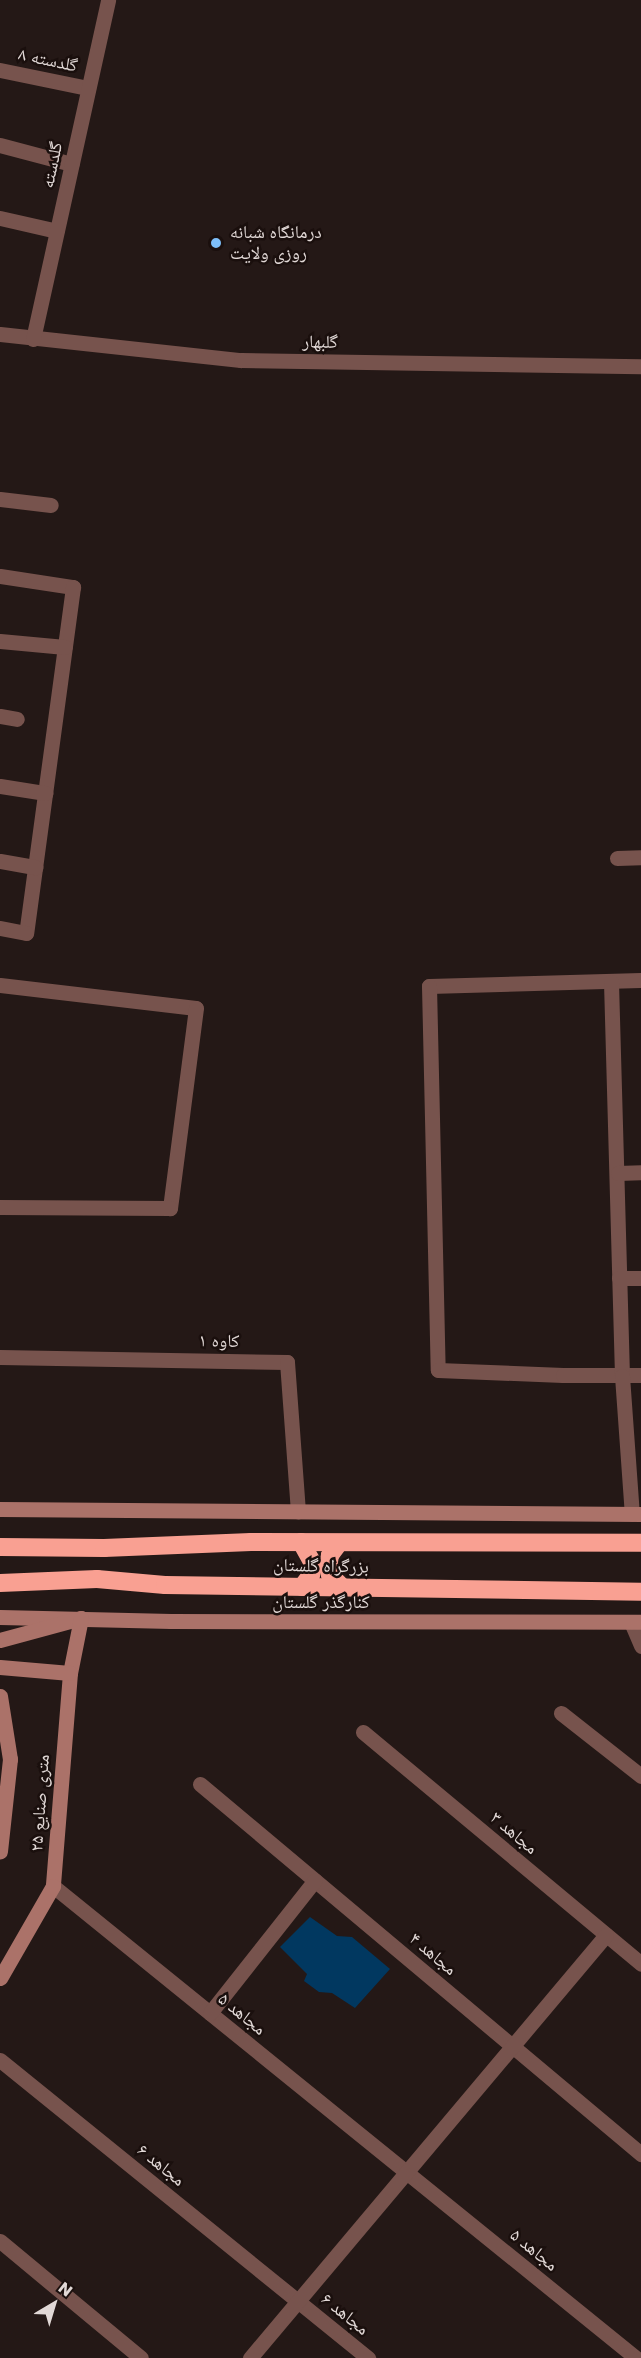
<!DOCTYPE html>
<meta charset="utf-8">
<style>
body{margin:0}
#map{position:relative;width:641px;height:2358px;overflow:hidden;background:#241816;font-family:Poppins,"Noto Naskh Arabic",sans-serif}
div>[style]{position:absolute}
.building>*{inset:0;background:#013860}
.street>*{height:15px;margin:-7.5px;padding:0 7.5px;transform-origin:7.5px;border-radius:7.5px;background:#77534d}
.secondary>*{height:15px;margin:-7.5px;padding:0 7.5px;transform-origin:7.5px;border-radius:7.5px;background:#ab7269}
.highway>*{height:18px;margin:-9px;padding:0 9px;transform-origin:9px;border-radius:9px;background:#f9a092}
.dots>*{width:16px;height:16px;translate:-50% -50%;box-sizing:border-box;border:3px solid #1a0f0d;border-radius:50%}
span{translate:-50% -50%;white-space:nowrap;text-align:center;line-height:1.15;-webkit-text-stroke:5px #1a0f0d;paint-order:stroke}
.street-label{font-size:18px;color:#e1d8d6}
.poi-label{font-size:18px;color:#e1d8d6}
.left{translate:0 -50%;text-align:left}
.north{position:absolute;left:24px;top:2274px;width:60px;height:60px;-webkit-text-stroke:4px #1a0f0d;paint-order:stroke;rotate:38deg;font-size:16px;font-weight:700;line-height:24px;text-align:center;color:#e1d8d6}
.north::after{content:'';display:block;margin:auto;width:21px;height:27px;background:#e1d8d6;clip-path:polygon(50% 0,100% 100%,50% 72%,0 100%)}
</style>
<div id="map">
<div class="building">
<div style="clip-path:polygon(310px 1917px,337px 1936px,352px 1937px,390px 1969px,355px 2008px,332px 1993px,319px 1992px,304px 1981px,307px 1974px,280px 1947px)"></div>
</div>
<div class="street">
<div style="left:0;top:70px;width:90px;rotate:11.6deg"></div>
<div style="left:0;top:145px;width:74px;rotate:14.8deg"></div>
<div style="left:0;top:218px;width:58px;rotate:12.8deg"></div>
<div style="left:0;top:334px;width:242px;rotate:6.2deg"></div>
<div style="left:241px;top:360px;width:400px;rotate:0.9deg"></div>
<div style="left:33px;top:339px;width:347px;rotate:-77.5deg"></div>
<div style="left:0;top:499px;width:51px;rotate:6.7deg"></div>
<div style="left:0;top:576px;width:74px;rotate:8.6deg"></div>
<div style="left:73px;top:587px;width:349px;rotate:97.7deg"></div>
<div style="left:26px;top:933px;width:26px;rotate:-169deg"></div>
<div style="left:0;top:641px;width:65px;rotate:5.3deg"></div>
<div style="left:0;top:716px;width:17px;rotate:10deg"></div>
<div style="left:0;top:786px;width:46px;rotate:8.8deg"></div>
<div style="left:617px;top:858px;width:24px;rotate:-2deg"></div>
<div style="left:0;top:861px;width:36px;rotate:10deg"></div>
<div style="left:641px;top:980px;width:212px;rotate:178.4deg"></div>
<div style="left:429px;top:986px;width:384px;rotate:88.7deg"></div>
<div style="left:438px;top:1370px;width:125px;rotate:2.3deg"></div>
<div style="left:563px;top:1375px;width:78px"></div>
<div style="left:611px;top:982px;width:394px;rotate:88.4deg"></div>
<div style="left:622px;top:1376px;width:138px;rotate:85.9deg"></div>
<div style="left:0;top:985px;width:197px;rotate:6.7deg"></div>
<div style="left:196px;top:1008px;width:202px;rotate:97.4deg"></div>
<div style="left:170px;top:1208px;width:170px;rotate:-179.7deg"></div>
<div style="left:618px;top:1173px;width:23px;rotate:-2deg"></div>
<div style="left:619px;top:1278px;width:22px"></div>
<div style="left:0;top:1357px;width:287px;rotate:1deg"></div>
<div style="left:287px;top:1362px;width:150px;rotate:85.8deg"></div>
<div style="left:631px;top:1622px;width:26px;rotate:67deg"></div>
<div style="left:561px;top:1713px;width:102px;rotate:38.2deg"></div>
<div style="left:363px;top:1732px;width:362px;rotate:39.8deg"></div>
<div style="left:200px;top:1784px;width:576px;rotate:40deg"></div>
<div style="left:53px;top:1886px;width:750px;rotate:38.99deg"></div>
<div style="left:210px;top:2013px;width:169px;rotate:-51.7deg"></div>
<div style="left:0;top:2060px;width:474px;rotate:39deg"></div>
<div style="left:0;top:2241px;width:183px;rotate:39.7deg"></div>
<div style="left:250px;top:2358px;width:553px;rotate:-49.92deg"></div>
</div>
<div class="secondary">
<div style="left:0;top:1509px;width:641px;rotate:0.45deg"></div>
<div style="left:0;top:1617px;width:171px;rotate:1.3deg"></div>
<div style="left:171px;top:1621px;width:470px;rotate:0.1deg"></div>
<div style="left:0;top:1640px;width:84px;rotate:-15.2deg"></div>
<div style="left:81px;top:1618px;width:56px;rotate:101.3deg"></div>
<div style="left:70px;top:1673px;width:214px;rotate:94.6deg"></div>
<div style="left:53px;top:1886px;width:106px;rotate:119.9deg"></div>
<div style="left:0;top:1667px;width:70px;rotate:4.9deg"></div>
<div style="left:0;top:1696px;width:64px;rotate:81deg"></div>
<div style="left:10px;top:1759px;width:93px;rotate:96.2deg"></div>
</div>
<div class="highway">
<div style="left:301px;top:1542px;width:25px;rotate:61deg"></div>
<div style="left:313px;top:1564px;width:11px;rotate:100deg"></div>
<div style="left:311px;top:1575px;width:15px;rotate:127deg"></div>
<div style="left:339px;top:1543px;width:15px;rotate:127deg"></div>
<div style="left:330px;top:1555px;width:12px;rotate:99deg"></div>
<div style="left:328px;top:1567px;width:8px;rotate:76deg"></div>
<div style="left:330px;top:1575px;width:18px;rotate:45deg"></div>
<div style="left:0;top:1547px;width:104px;rotate:0.6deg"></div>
<div style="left:104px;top:1548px;width:147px;rotate:-2.3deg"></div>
<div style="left:251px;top:1542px;width:390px;rotate:0.1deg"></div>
<div style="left:0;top:1583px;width:97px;rotate:-2.4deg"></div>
<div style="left:97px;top:1579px;width:68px;rotate:5deg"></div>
<div style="left:165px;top:1585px;width:476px;rotate:0.8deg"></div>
</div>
<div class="dots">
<div style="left:216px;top:243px;background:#7dbef9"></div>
</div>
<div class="street-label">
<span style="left:48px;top:60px;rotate:12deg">گلدسته ۸</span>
<span style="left:52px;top:165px;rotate:-78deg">گلدسته</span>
<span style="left:320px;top:342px;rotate:1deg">گلبهار</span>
<span style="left:219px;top:1341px;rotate:1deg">کاوه ۱</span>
<span style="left:321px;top:1566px;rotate:1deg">بزرگراه گلستان</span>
<span style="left:321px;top:1602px">کنارگذر گلستان</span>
<span style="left:40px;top:1803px;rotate:-86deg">۲۵ متری صنایع</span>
<span style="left:514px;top:1833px;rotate:40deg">مجاهد ۳</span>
<span style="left:433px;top:1954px;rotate:40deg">مجاهد ۴</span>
<span style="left:242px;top:2014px;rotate:39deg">۵ مجاهد</span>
<span style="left:161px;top:2165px;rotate:39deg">۶ مجاهد</span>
<span style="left:534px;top:2250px;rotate:39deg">مجاهد ۵</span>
<span style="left:345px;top:2314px;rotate:39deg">مجاهد ۶</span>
</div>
<div class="poi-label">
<span class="left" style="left:230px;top:243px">درمانگاه شبانه<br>روزی ولایت</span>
</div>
<div class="north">N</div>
</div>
